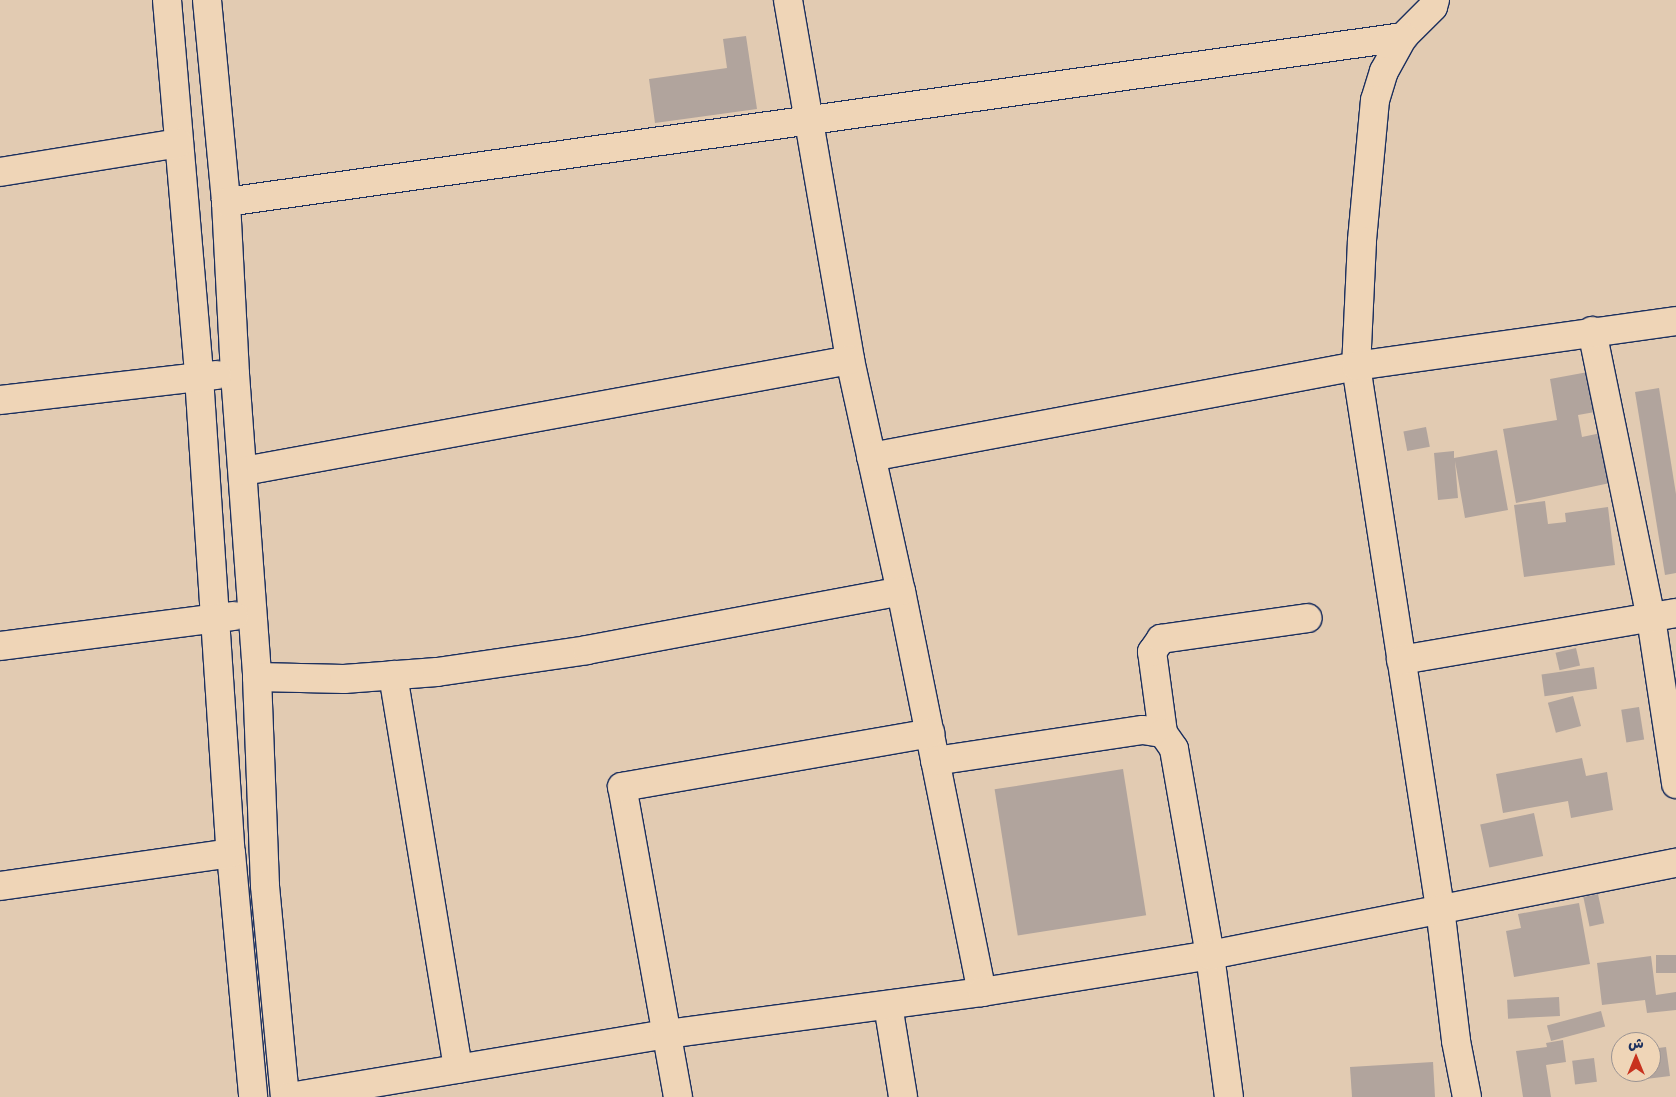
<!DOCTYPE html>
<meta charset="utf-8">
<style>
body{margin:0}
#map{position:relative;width:1676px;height:1097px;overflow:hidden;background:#e2cbb2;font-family:"Playpen Sans","Playpen Sans Arabic",sans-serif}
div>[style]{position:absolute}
.building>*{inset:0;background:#b1a49d;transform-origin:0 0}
.roads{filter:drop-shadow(1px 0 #1b2f5e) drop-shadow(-1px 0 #1b2f5e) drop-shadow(0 1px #1b2f5e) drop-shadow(0 -1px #1b2f5e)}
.minor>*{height:28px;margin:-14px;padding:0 14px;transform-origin:14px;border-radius:14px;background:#efd5b7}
span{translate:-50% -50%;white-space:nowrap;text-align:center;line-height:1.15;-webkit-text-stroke:4px #efd5b7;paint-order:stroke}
.north{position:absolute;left:1611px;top:1032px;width:50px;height:50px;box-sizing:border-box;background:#efd5b7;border:1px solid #9a9393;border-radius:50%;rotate:0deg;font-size:14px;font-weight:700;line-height:20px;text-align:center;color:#1b2f5e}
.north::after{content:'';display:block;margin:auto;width:18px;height:22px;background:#c8321e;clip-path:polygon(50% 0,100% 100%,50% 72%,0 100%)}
</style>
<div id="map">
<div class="building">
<div style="clip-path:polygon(746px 36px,757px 109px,655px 123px,649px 79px,727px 68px,723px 39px)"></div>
<div style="clip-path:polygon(1588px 372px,1595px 412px,1578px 415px,1582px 437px,1601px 433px,1610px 483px,1516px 503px,1503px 429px,1557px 420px,1550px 379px)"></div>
<div style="clip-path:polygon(1659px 388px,1676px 494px,1676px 573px,1665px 575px,1635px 392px)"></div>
<div style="left:1426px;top:427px;width:20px;height:23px;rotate:79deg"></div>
<div style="clip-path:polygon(1497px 450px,1508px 510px,1465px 518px,1455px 461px,1458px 498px,1438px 500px,1434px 453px,1454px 451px,1454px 458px)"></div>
<div style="clip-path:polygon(1545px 501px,1548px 524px,1566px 522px,1565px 513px,1608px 507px,1615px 565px,1524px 577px,1514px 505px)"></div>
<div style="left:1576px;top:648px;width:18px;height:21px;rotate:77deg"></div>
<div style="left:1594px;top:667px;width:22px;height:53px;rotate:82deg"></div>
<div style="left:1573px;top:696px;width:31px;height:26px;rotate:75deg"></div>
<div style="left:1639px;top:707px;width:33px;height:18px;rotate:81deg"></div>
<div style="clip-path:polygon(1582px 758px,1586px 776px,1607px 772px,1613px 810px,1571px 818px,1568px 801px,1503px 813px,1496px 774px)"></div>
<div style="left:1123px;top:769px;width:148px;height:130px;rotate:81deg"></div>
<div style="left:1534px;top:813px;width:44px;height:55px;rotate:78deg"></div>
<div style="left:1598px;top:894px;width:30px;height:15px;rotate:78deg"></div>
<div style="clip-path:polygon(1579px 903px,1590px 964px,1514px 977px,1506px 931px,1521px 928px,1518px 914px)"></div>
<div style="left:1676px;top:955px;width:18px;height:20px;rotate:90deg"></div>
<div style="clip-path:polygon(1651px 956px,1656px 995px,1676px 992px,1676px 1010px,1647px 1013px,1645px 1000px,1602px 1005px,1597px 963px)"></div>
<div style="left:1559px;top:997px;width:19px;height:52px;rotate:87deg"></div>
<div style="left:1601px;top:1011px;width:16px;height:56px;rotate:75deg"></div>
<div style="clip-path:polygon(1563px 1040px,1566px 1062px,1546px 1065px,1551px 1097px,1523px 1097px,1516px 1051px,1547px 1047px,1546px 1043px)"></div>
<div style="clip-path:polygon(1666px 1047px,1670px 1076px,1646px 1079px,1645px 1072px,1651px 1072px,1651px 1049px)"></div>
<div style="left:1594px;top:1058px;width:24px;height:22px;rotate:83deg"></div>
<div style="clip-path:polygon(1433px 1062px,1435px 1097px,1352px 1097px,1350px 1067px)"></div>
</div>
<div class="roads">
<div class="minor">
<div style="left:167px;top:0;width:378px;rotate:85.1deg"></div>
<div style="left:199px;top:377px;width:477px;rotate:86.2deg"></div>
<div style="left:231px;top:853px;width:245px;rotate:84.8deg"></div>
<div style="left:207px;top:0;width:203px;rotate:84.6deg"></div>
<div style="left:226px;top:202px;width:172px;rotate:87deg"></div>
<div style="left:235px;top:374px;width:304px;rotate:85.8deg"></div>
<div style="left:257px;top:677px;width:209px;rotate:87.8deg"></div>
<div style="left:265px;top:886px;width:212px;rotate:84.6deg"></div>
<div style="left:788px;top:0;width:365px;rotate:80.2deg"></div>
<div style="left:850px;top:360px;width:237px;rotate:77.6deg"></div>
<div style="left:901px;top:591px;width:409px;rotate:78.6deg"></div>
<div style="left:1435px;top:0;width:7px;rotate:106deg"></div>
<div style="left:1433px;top:7px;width:42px;rotate:135deg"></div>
<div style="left:1403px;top:37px;width:39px;rotate:119deg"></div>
<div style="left:1384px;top:71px;width:30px;rotate:107deg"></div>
<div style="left:1375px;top:100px;width:142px;rotate:95.3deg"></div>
<div style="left:1362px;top:241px;width:125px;rotate:92.7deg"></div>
<div style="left:1356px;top:366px;width:548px;rotate:81.19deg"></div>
<div style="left:1440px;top:908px;width:134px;rotate:83.1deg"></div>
<div style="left:1456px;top:1041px;width:57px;rotate:78.9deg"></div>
<div style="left:0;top:172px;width:181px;rotate:-9.2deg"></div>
<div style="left:226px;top:202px;width:1189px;rotate:-7.98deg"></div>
<div style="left:1592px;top:331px;width:293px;rotate:78.4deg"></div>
<div style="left:1651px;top:618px;width:168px;rotate:81.4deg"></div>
<div style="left:0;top:400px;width:218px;rotate:-6.6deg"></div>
<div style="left:871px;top:457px;width:493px;rotate:-10.6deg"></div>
<div style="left:1356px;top:366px;width:323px;rotate:-8deg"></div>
<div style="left:244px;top:471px;width:616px;rotate:-10.38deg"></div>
<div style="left:0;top:646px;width:236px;rotate:-7.3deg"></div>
<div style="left:1401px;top:660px;width:279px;rotate:-9.7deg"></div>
<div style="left:393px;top:675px;width:399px;rotate:80.6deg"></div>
<div style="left:257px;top:677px;width:87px;rotate:1.3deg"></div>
<div style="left:344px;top:679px;width:93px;rotate:-4.3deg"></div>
<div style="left:437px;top:672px;width:152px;rotate:-8.3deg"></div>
<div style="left:587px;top:650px;width:319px;rotate:-10.6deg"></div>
<div style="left:1163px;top:733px;width:82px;rotate:-97.7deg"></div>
<div style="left:1152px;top:652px;width:16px;rotate:-55deg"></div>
<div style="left:1161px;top:639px;width:148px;rotate:-8.1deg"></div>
<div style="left:935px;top:761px;width:210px;rotate:-8.5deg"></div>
<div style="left:1143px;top:730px;width:20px;rotate:9deg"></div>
<div style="left:1163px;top:733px;width:19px;rotate:55deg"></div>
<div style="left:1174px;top:749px;width:209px;rotate:80.1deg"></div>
<div style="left:1210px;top:955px;width:143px;rotate:82.4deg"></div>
<div style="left:0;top:886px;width:233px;rotate:-8.1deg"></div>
<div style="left:888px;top:1005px;width:93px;rotate:80.7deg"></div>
<div style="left:290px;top:1097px;width:382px;rotate:-9.5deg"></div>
<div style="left:667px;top:1034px;width:318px;rotate:-7.6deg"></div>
<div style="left:982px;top:992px;width:231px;rotate:-9.2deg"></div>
<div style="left:1210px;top:955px;width:475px;rotate:-11.2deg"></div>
<div style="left:678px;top:1097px;width:315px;rotate:-100.2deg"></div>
<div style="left:622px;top:787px;width:313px;rotate:-9.9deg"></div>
</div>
</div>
<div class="north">ش</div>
</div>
